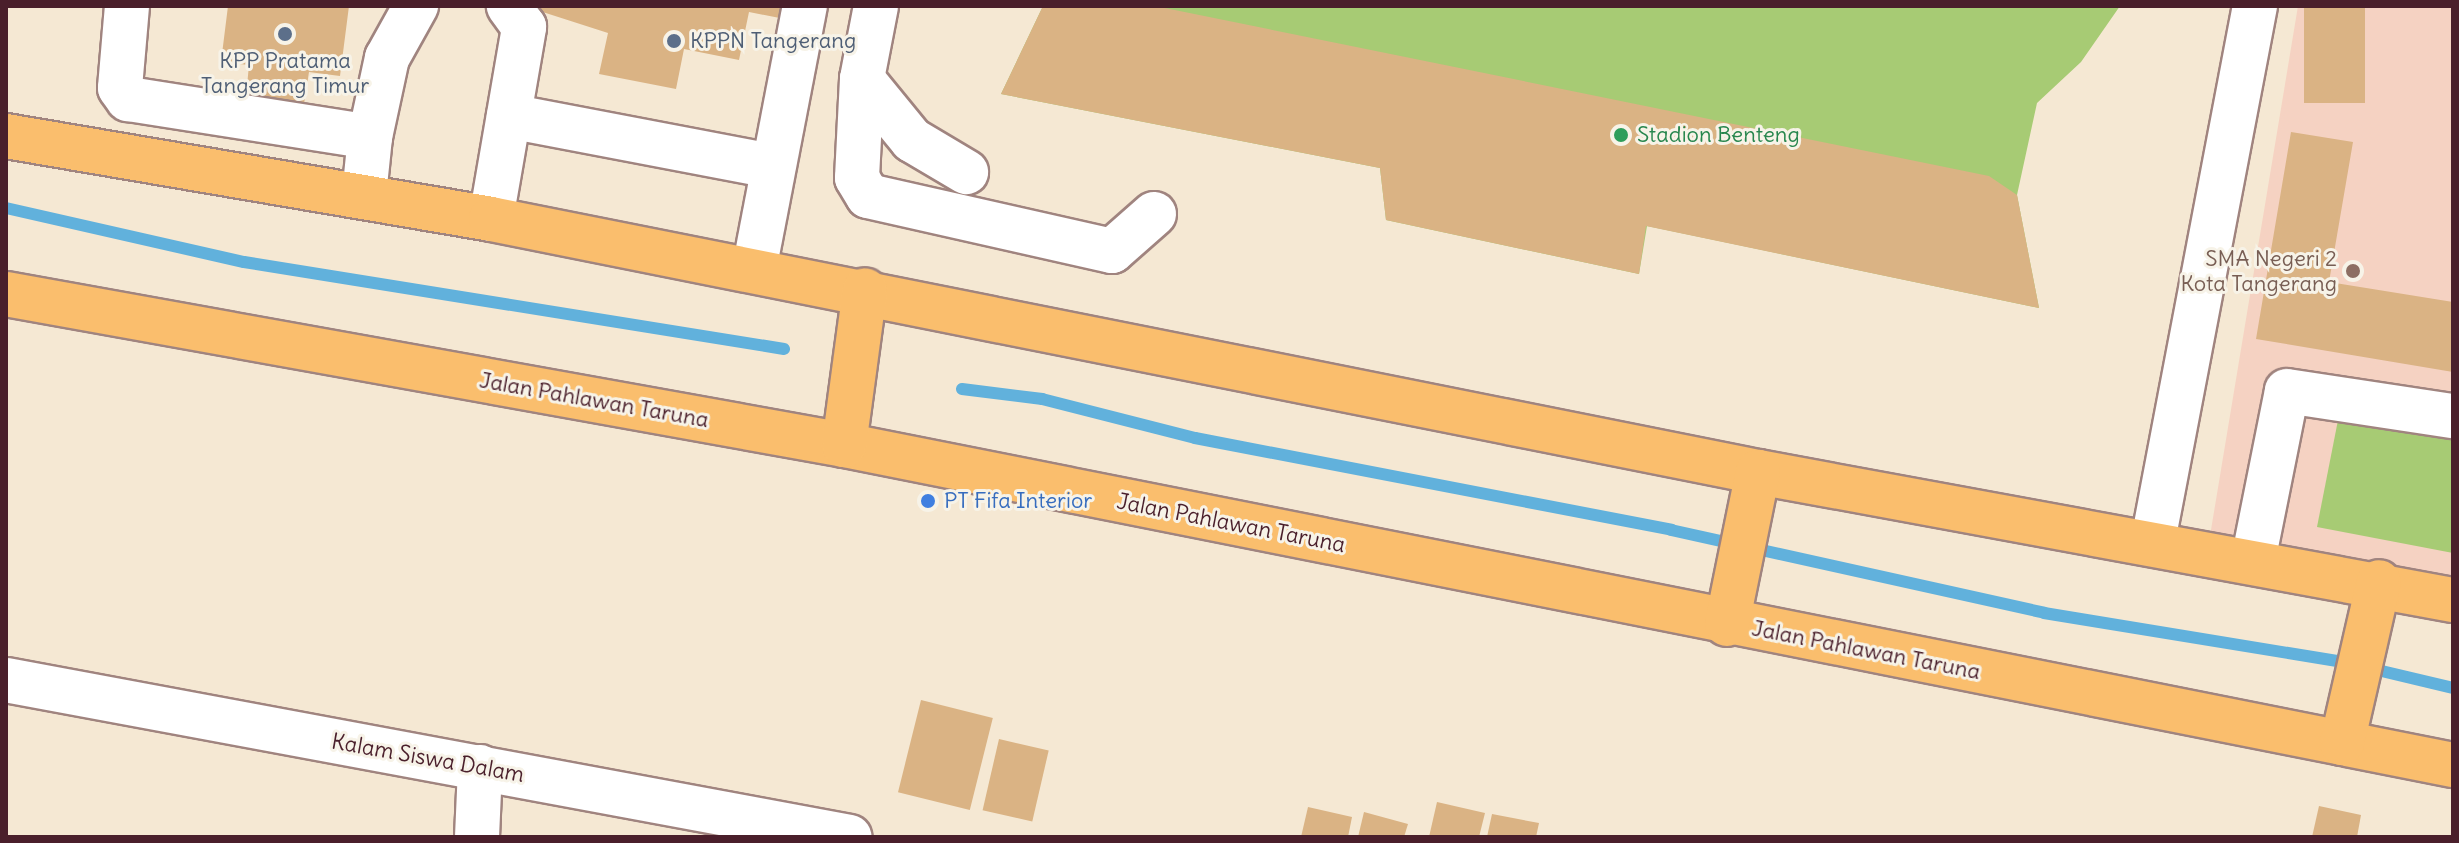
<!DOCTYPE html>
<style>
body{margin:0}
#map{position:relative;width:2459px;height:843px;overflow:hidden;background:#f5e8d3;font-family:Delius,sans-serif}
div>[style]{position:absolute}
.built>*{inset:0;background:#f5d2c2}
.green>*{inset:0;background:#a7cb74}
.stream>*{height:12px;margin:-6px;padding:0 6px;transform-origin:6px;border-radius:6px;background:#61b1dc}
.building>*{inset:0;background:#dab384;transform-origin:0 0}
.roads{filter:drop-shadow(2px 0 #a0847f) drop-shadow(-2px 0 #a0847f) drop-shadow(0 2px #a0847f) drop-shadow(0 -2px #a0847f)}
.minor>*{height:44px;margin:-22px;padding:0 22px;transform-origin:22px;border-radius:22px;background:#fff}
.major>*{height:44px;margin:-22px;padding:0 22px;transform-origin:22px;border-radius:22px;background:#fabe6d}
.dots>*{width:22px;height:22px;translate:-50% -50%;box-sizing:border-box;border:4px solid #f7f3e8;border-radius:50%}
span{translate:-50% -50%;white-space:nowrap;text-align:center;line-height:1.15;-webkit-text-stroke:6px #f7f3e8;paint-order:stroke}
.service-label{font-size:22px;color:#4e5e75}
.left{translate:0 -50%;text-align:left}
.leisure-label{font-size:22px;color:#27864d}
.education-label{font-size:22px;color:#785e54}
.right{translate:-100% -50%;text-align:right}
.street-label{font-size:22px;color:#4a1f2b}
.shop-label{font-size:22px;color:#366cbe}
.frame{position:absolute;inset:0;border:8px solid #4a1f2b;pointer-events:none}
</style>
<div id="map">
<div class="built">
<div style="clip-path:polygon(2298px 6px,2453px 6px,2453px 576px,2210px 536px)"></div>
</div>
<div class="green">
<div style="clip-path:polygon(1043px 6px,2120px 6px,2081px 62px,2037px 103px,2017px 195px,2039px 308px,1647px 226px,1639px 274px,1386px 220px,1380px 168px,1001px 94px)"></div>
<div style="clip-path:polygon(2339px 415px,2453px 437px,2453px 553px,2317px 527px)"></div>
</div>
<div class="stream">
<div style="left:6px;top:208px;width:244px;rotate:12.8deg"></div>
<div style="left:244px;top:262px;width:547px;rotate:9.15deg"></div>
<div style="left:962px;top:389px;width:81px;rotate:7.1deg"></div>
<div style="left:1042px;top:399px;width:158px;rotate:14.3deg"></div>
<div style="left:1195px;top:438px;width:485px;rotate:10.9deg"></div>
<div style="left:1671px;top:530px;width:382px;rotate:12.5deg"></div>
<div style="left:2044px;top:613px;width:311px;rotate:9.3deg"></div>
<div style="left:2369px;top:668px;width:86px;rotate:13.4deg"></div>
</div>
<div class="building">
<div style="clip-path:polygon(228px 6px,349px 6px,340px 76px,309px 72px,304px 104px,246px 96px,249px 65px,221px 62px)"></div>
<div style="clip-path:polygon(524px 6px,798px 6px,795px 21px,749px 12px,739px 60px,684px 49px,676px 89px,599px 74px,608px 33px)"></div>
<div style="clip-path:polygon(1043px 6px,1155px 6px,1989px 176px,2017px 195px,2039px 308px,1646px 226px,1639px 274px,1386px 220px,1380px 168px,1001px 94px)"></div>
<div style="left:2304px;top:6px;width:61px;height:97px"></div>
<div style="clip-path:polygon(2291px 132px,2353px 142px,2329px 282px,2453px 302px,2453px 372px,2256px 339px)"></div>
<div style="left:921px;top:700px;width:74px;height:95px;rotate:14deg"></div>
<div style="left:999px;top:739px;width:51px;height:73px;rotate:13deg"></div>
<div style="clip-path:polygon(1437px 802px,1485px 813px,1479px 837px,1429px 837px)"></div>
<div style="clip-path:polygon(2319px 806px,2361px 815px,2357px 837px,2312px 837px)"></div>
<div style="clip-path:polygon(1308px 807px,1352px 817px,1348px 837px,1301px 837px)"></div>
<div style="clip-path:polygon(1364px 812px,1408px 824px,1404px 837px,1358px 837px)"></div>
<div style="clip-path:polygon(1492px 814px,1539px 823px,1536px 837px,1487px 837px)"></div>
</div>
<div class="roads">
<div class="minor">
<div style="left:127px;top:6px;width:82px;rotate:94.9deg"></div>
<div style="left:120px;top:88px;width:14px;rotate:54deg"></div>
<div style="left:128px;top:99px;width:245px;rotate:8.9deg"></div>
<div style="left:370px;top:137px;width:58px;rotate:95.9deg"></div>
<div style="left:876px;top:6px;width:74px;rotate:100.9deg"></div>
<div style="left:862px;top:79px;width:99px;rotate:92.9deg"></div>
<div style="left:857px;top:178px;width:21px;rotate:59deg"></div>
<div style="left:868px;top:196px;width:250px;rotate:12.7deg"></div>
<div style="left:1112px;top:251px;width:56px;rotate:-41.4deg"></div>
<div style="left:862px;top:79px;width:79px;rotate:50.7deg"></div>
<div style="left:912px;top:140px;width:63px;rotate:30.7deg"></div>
<div style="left:509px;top:116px;width:267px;rotate:10.8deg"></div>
<div style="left:370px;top:137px;width:81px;rotate:-77.9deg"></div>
<div style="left:387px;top:58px;width:60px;rotate:-60.9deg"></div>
<div style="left:491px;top:219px;width:195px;rotate:-80.2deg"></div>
<div style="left:524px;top:27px;width:26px;rotate:-126deg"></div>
<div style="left:754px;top:270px;width:269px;rotate:-79.1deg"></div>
<div style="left:2153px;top:541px;width:545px;rotate:-79.21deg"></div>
<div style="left:2253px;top:561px;width:173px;rotate:-78.7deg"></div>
<div style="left:2287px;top:391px;width:168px;rotate:8.6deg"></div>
<div style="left:6px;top:680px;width:858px;rotate:10.54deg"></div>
<div style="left:477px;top:837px;width:70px;rotate:-87.5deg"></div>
</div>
<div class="major">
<div style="left:6px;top:136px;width:492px;rotate:9.7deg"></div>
<div style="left:491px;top:219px;width:1292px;rotate:11.29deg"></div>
<div style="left:1758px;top:472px;width:707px;rotate:10.44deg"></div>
<div style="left:6px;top:294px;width:851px;rotate:10.21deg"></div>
<div style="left:844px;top:445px;width:1641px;rotate:11.25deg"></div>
<div style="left:844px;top:445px;width:156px;rotate:-82.3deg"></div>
<div style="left:1727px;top:624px;width:155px;rotate:-78.5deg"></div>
<div style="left:2342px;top:743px;width:165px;rotate:-77.1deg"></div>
</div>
</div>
<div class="dots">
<div style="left:285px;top:34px;background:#5c6f8a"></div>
<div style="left:674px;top:41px;background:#5c6f8a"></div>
<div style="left:1621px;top:135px;background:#2e9e5b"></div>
<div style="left:2353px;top:271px;background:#8d6e63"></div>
<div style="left:928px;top:501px;background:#3f7fe0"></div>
</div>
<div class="service-label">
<span class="left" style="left:690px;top:41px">KPPN Tangerang</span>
<span style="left:285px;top:73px">KPP Pratama<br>Tangerang Timur</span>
</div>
<div class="leisure-label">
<span class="left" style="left:1637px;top:135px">Stadion Benteng</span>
</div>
<div class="education-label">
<span class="right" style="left:2337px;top:271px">SMA Negeri 2<br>Kota Tangerang</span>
</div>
<div class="street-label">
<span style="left:594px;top:400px;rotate:10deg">Jalan Pahlawan Taruna</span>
<span style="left:1231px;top:523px;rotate:11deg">Jalan Pahlawan Taruna</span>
<span style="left:1866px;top:650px;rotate:11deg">Jalan Pahlawan Taruna</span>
<span style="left:428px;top:758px;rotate:10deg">Kalam Siswa Dalam</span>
</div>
<div class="shop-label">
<span class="left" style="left:944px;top:501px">PT Fifa Interior</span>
</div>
<div class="frame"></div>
</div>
